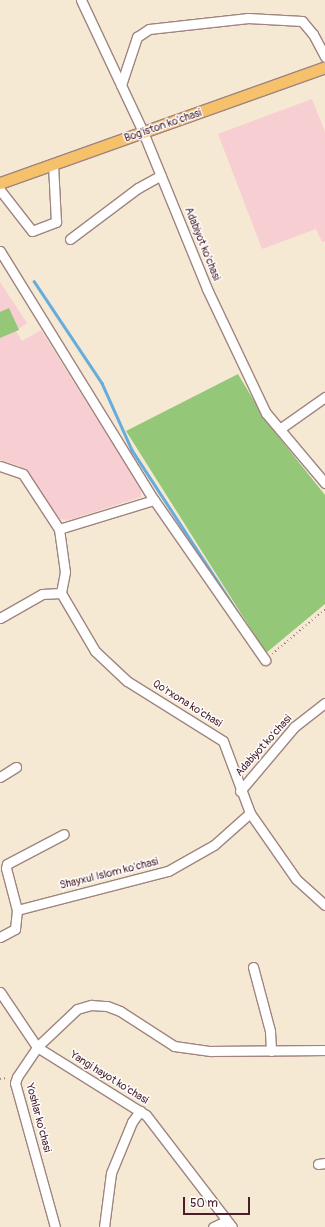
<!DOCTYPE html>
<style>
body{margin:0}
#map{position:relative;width:325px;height:1227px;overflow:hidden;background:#f6e9d4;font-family:Pangolin,sans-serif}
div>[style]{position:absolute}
.built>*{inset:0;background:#f7cfd2}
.green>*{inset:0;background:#94c878}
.stream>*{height:2.5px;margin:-1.25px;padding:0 1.25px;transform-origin:1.25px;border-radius:1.25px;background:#66addd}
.path>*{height:1.5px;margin-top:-0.75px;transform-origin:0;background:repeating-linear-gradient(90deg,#a08480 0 1px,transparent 0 4px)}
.roads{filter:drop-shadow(1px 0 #a08480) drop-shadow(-1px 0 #a08480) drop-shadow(0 1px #a08480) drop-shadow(0 -1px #a08480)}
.minor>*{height:9px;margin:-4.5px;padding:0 4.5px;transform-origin:4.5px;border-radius:4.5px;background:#fff}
.major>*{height:11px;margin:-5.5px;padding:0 5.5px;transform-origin:5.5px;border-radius:5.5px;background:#f6c16b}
span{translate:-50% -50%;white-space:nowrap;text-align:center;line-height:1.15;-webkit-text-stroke:3px #fff;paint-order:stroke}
.street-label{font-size:11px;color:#4a1f2b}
.scale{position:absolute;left:183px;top:1197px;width:67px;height:18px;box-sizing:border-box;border:2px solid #4a1f2b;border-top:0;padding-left:5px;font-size:12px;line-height:14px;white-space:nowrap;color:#4a1f2b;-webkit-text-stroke:3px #fff;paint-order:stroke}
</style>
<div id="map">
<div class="built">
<div style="clip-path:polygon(312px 99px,325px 132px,325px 241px,322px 242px,316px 229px,262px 249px,218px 134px)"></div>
<div style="clip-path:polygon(0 282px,27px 323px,16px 331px,22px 341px,41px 330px,141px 489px,141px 497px,69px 520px,59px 519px,20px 466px,0 460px)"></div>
</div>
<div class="green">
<div style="clip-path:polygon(9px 308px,19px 330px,0 338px,0 312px)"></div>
<div style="clip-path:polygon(238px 374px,266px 421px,325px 495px,325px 604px,266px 653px,126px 431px)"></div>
</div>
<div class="stream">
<div style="left:34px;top:281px;width:123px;rotate:56.3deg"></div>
<div style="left:102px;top:383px;width:73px;rotate:65.9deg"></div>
<div style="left:132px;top:450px;width:203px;rotate:56.9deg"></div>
</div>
<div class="path">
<div style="left:272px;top:654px;width:70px;rotate:-40.3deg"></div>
<div style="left:0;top:1079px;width:7px;rotate:-8deg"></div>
</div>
<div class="roads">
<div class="minor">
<div style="left:81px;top:0;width:146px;rotate:64.8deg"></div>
<div style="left:143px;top:132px;width:170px;rotate:67.8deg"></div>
<div style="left:207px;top:289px;width:137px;rotate:64.6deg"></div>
<div style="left:266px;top:413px;width:92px;rotate:49.9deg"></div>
<div style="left:121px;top:85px;width:51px;rotate:-71.6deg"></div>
<div style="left:137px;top:37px;width:14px;rotate:-34deg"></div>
<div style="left:149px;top:29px;width:100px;rotate:-6.3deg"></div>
<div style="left:248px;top:18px;width:54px;rotate:3.2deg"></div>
<div style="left:302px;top:21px;width:17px;rotate:50deg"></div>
<div style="left:313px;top:34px;width:26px;rotate:62deg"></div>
<div style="left:0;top:190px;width:52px;rotate:52deg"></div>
<div style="left:32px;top:231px;width:26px;rotate:-21deg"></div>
<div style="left:56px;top:222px;width:57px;rotate:-93deg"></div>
<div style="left:70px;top:239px;width:85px;rotate:-36.9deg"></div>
<div style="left:138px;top:188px;width:26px;rotate:-29deg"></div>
<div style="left:0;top:251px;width:293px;rotate:58.3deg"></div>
<div style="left:154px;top:500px;width:195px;rotate:55.2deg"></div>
<div style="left:281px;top:428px;width:54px;rotate:-35.2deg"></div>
<div style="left:0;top:466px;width:24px;rotate:19deg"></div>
<div style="left:23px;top:474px;width:66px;rotate:56.8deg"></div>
<div style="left:59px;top:529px;width:43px;rotate:82.1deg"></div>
<div style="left:65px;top:572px;width:21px;rotate:101deg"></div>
<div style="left:59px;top:529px;width:99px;rotate:-17deg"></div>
<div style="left:61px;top:593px;width:67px;rotate:59.6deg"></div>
<div style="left:95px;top:651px;width:44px;rotate:43.2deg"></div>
<div style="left:127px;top:681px;width:113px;rotate:32deg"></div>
<div style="left:223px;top:741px;width:77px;rotate:69.4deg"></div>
<div style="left:250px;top:813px;width:80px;rotate:55.1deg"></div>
<div style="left:296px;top:879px;width:39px;rotate:42deg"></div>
<div style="left:0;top:618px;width:48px;rotate:-29.7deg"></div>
<div style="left:42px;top:594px;width:19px;rotate:-3deg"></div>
<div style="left:0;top:777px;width:19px;rotate:-32deg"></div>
<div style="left:240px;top:791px;width:84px;rotate:-49.8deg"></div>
<div style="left:294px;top:727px;width:39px;rotate:-38deg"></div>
<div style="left:17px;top:910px;width:43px;rotate:-104.7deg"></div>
<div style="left:6px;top:868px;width:4px;rotate:-76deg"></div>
<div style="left:7px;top:864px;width:64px;rotate:-27.8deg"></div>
<div style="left:0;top:937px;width:17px;rotate:-28deg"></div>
<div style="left:15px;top:929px;width:19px;rotate:-84deg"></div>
<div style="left:17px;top:910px;width:156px;rotate:-14.5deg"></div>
<div style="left:168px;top:871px;width:53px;rotate:-29.5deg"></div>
<div style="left:214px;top:845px;width:48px;rotate:-41.6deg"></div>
<div style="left:253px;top:967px;width:66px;rotate:75.1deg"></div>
<div style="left:270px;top:1031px;width:20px;rotate:87deg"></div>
<div style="left:0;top:992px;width:66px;rotate:56.1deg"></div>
<div style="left:37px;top:1047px;width:128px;rotate:32deg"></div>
<div style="left:146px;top:1115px;width:141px;rotate:52.5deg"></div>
<div style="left:318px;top:1164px;width:7px;rotate:-8deg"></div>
<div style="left:55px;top:1227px;width:149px;rotate:-105.5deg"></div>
<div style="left:15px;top:1083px;width:6px;rotate:-72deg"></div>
<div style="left:17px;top:1077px;width:36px;rotate:-56deg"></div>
<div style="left:37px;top:1047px;width:55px;rotate:-43.5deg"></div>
<div style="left:77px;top:1009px;width:15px;rotate:-16deg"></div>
<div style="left:91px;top:1005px;width:16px;rotate:4deg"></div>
<div style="left:107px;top:1006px;width:14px;rotate:21deg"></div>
<div style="left:120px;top:1011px;width:64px;rotate:32.9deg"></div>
<div style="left:174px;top:1046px;width:37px;rotate:8deg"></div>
<div style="left:211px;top:1051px;width:114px;rotate:-0.5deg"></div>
<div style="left:104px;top:1227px;width:54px;rotate:-82.6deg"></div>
<div style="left:111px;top:1173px;width:55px;rotate:-67.6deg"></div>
<div style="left:132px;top:1122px;width:14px;rotate:-54deg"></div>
<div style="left:213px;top:1227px;width:14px;rotate:-25deg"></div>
</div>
<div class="major">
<div style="left:0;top:183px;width:345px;rotate:-19.6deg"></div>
</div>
</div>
<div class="street-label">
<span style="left:163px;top:126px;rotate:-19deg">Bog'iston ko'chasi</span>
<span style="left:202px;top:244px;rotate:68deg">Adabiyot ko'chasi</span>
<span style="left:187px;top:704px;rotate:32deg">Qo'rxona ko'chasi</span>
<span style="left:264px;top:746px;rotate:-48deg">Adabiyot ko'chasi</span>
<span style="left:109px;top:874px;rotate:-14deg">Shayxul Islom ko'chasi</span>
<span style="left:109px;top:1078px;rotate:32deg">Yangi hayot ko'chasi</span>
<span style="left:38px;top:1118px;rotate:75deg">Yoshlar ko'chasi</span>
</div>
<div class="scale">50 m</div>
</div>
